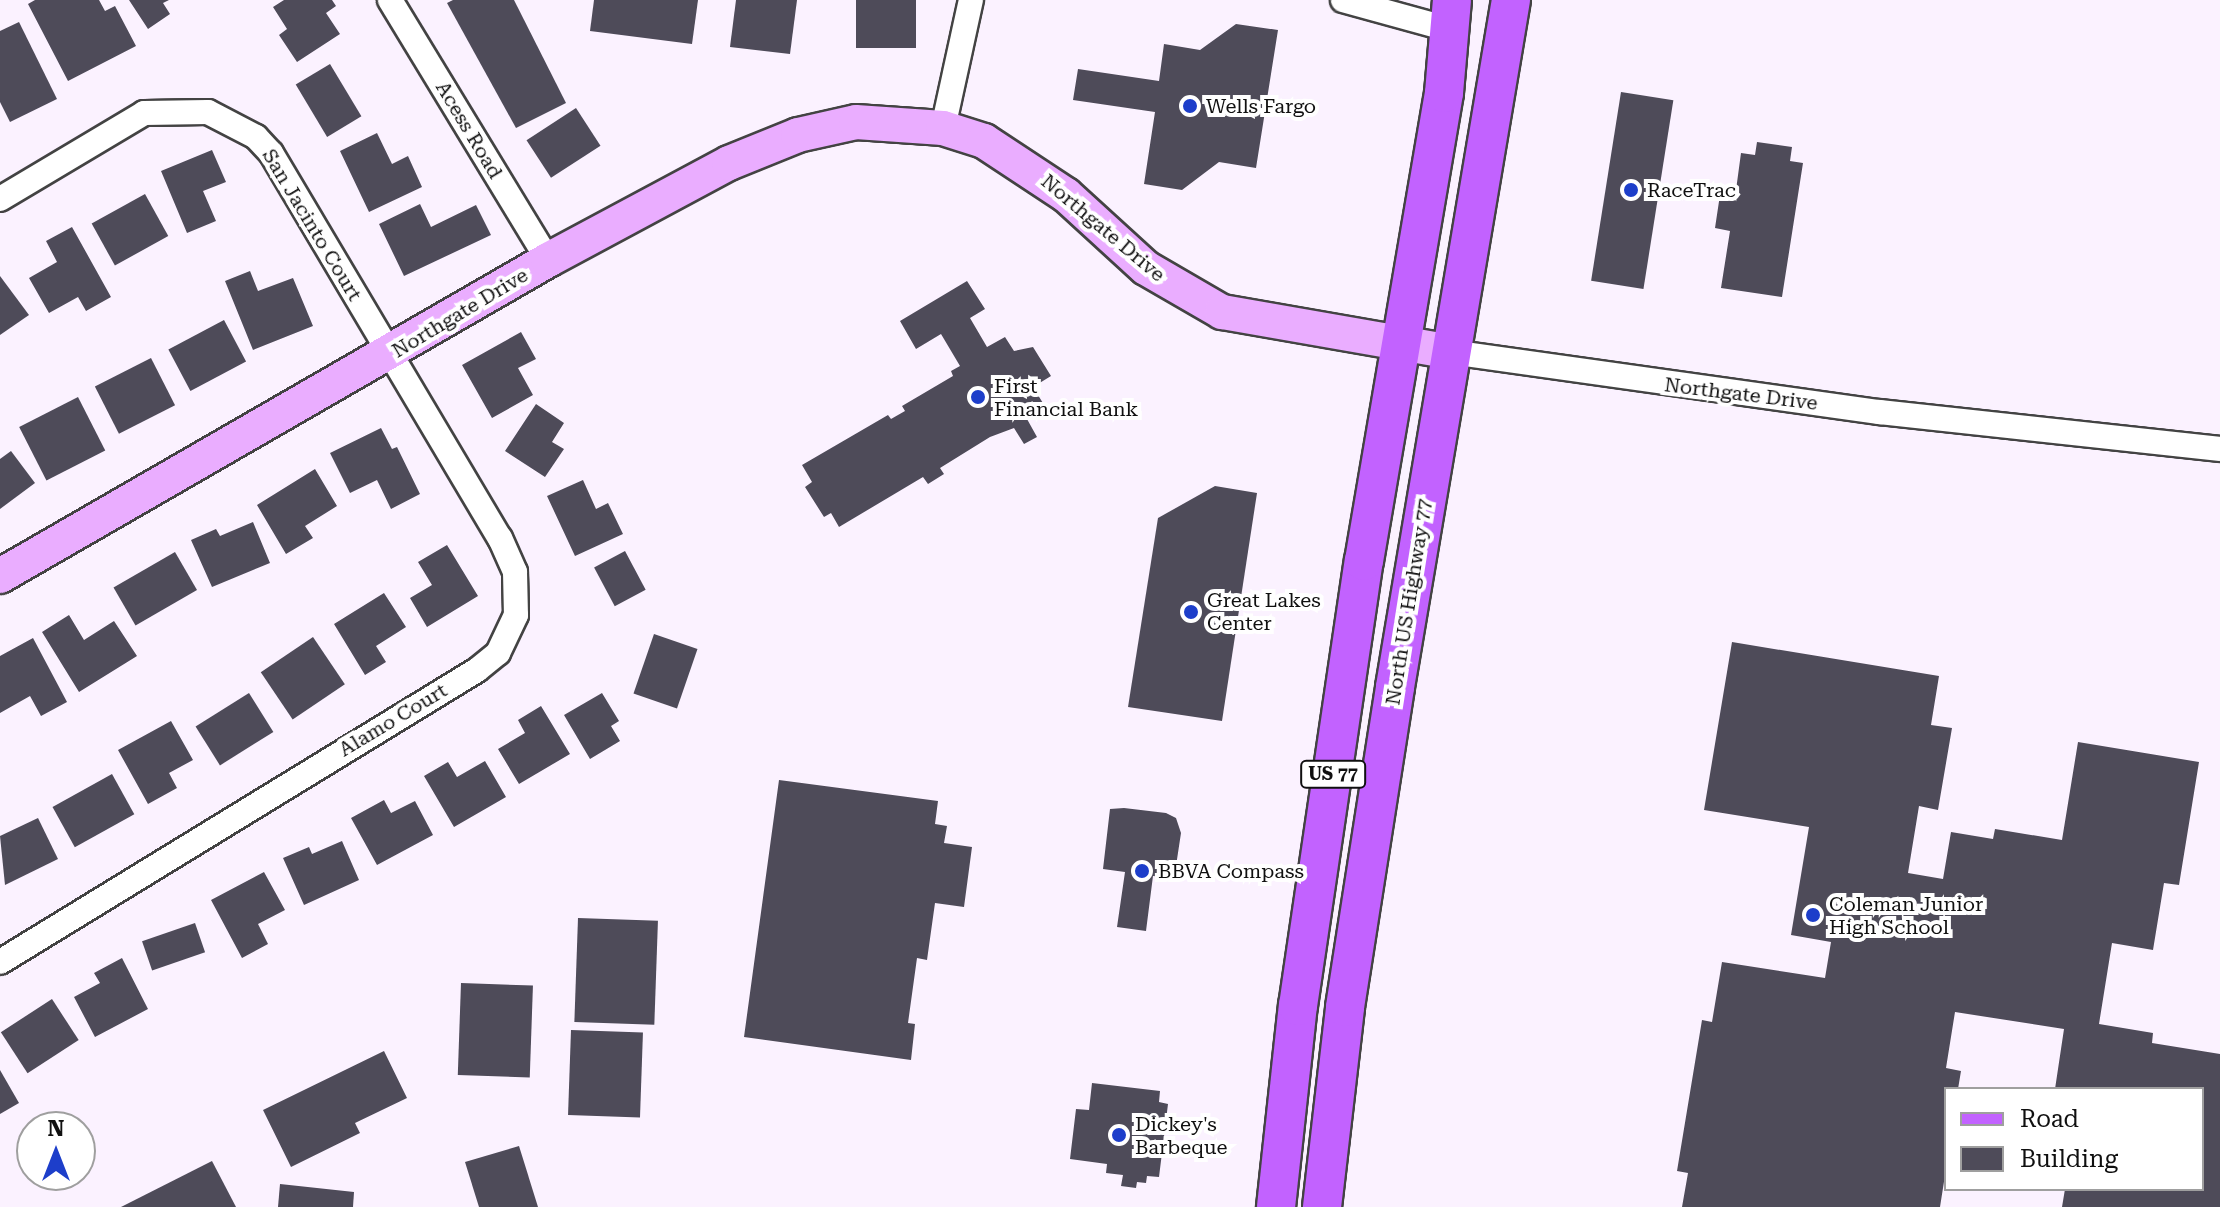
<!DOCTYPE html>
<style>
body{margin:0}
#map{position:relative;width:2220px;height:1207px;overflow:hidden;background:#fbf2ff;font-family:"Roboto Serif",serif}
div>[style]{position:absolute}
.building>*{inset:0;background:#4e4b59;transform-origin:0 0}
.roads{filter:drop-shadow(2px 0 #434343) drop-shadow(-2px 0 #434343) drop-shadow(0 2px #434343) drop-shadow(0 -2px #434343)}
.street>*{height:24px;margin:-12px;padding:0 12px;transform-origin:12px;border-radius:12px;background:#fff}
.secondary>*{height:34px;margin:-17px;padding:0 17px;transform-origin:17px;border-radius:17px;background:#eaadff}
.primary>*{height:38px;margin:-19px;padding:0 19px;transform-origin:19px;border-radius:19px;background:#c262ff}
.dots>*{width:22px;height:22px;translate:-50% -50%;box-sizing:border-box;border:4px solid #fff;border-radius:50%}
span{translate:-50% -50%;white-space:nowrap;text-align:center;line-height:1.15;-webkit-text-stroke:8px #fff;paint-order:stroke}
.shield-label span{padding:2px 6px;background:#fff;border:2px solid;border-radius:6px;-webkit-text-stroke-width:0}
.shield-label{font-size:18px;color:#101010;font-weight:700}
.poi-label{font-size:20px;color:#101010}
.left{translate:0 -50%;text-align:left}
.street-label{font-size:20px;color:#101010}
.legend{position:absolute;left:1944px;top:1087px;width:260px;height:104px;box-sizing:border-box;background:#fff;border:2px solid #9f9f9f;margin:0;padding:10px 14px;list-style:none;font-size:24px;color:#101010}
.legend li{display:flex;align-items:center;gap:16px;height:40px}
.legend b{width:40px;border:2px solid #9f9f9f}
.north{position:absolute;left:16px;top:1111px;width:80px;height:80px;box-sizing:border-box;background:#fff;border:2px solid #9f9f9f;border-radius:50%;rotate:0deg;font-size:22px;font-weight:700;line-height:32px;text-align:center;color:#101010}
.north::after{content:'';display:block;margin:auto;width:28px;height:36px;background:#1d3eca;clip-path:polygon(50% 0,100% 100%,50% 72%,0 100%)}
</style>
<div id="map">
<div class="building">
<div style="clip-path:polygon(35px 0,99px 0,105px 11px,115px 6px,136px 46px,68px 81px,28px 4px)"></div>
<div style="clip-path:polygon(129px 0,169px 0,163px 3px,170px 14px,148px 29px)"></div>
<div style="clip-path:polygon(284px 0,332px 0,336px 6px,326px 13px,340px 34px,297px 62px,279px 35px,287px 29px,273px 7px)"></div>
<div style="clip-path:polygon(453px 0,514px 0,566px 103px,516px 128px,447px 3px)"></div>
<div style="clip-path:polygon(594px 0,698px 0,692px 44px,590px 31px)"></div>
<div style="clip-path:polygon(736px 0,797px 0,790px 54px,730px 47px)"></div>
<div style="left:856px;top:0;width:60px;height:48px"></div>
<div style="clip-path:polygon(19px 22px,57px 99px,10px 122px,0 102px,0 31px)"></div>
<div style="clip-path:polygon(1236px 24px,1278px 30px,1256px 168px,1219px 162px,1182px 190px,1144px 184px,1155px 112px,1073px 100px,1078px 69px,1159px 81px,1164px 44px,1200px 50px)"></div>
<div style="left:330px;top:64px;width:61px;height:40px;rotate:59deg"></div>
<div style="left:1621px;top:92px;width:53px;height:191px;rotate:9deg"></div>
<div style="left:576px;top:108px;width:45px;height:59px;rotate:57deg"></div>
<div style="clip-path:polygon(377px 133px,392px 164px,408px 156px,422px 187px,369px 212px,340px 151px)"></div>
<div style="clip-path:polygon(1757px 142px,1792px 147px,1790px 161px,1803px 163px,1782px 297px,1721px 288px,1730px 231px,1715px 228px,1721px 188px,1736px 190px,1741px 153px,1755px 155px)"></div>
<div style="clip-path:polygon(212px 150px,226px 182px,203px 191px,216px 221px,187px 233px,161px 171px)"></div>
<div style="left:145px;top:194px;width:48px;height:61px;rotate:61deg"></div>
<div style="clip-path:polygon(420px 204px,431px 227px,476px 205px,491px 235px,404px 276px,379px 224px)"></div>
<div style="clip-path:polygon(72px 227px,111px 297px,86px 311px,78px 297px,49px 313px,29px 278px,57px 262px,46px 241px)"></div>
<div style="clip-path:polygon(250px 271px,258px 291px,293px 278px,313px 326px,253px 350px,225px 281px)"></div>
<div style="clip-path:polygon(0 276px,29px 315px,0 335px)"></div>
<div style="clip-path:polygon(967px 281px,985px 309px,970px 318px,987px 347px,1005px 337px,1014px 351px,1033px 347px,1051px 376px,1033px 387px,1046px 408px,1027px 419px,1037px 437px,1024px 444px,1014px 428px,990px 437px,940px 468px,944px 474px,928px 484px,923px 477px,839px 527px,831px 513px,824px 517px,805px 487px,812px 482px,802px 465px,888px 415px,891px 419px,905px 411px,902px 406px,953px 376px,951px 371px,960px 366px,941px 334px,916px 349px,900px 321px)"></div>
<div style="left:224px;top:320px;width:47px;height:63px;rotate:62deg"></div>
<div style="clip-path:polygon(521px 332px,536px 359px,518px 368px,533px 395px,492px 418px,462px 365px)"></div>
<div style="left:151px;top:358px;width:53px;height:63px;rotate:63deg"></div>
<div style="left:78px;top:397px;width:60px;height:66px;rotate:63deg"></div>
<div style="clip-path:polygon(536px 404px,564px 423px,552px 442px,564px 449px,545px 477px,505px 451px)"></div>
<div style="clip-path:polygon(381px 428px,392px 449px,397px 447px,420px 494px,391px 509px,377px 480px,350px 493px,330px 453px)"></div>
<div style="clip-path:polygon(11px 451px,35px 483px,0 509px,0 459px)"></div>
<div style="clip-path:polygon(315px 469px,337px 506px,305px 526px,313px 538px,286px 554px,257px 505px)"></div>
<div style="clip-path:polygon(583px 480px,596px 509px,608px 503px,623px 534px,575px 556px,547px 496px)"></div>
<div style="clip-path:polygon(1215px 486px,1257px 493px,1222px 721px,1128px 707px,1158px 518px)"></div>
<div style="clip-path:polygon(253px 522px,270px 563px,212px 587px,191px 540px,216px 529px,220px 536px)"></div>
<div style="clip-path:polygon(447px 545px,478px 596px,427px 627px,410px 598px,432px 585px,418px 562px)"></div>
<div style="left:625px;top:551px;width:44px;height:35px;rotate:62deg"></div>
<div style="left:175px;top:552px;width:44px;height:71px;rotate:60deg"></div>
<div style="clip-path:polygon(384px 593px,406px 627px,376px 646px,386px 662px,365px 675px,334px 624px)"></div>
<div style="clip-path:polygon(69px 615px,84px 640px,114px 621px,137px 656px,79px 692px,42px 632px)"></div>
<div style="left:654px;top:634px;width:46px;height:63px;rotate:19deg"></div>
<div style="left:313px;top:637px;width:57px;height:63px;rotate:56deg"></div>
<div style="clip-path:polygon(33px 638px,67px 702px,41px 716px,30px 696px,0 713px,0 656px)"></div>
<div style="clip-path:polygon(1732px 642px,1939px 676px,1931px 725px,1952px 728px,1938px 810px,1919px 806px,1908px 873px,1943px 879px,1951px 832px,1993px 839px,1995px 829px,2062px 840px,2078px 742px,2199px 762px,2179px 885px,2164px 883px,2153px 950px,2112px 943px,2099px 1024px,2153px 1033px,2152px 1043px,2220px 1054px,2220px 1207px,2062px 1207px,2065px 1189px,2202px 1189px,2202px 1089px,2055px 1089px,2064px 1029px,1955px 1012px,1946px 1068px,1961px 1071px,1958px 1089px,1946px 1089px,1946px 1169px,1940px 1207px,1682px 1207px,1688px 1173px,1677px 1171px,1702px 1020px,1712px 1022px,1722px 962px,1825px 978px,1831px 942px,1791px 935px,1809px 827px,1704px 810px)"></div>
<div style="left:249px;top:693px;width:46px;height:63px;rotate:58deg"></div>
<div style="clip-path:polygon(602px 693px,619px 721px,611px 726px,620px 741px,590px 759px,564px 715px)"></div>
<div style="clip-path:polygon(541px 706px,570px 754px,519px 784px,498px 749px,525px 733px,518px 720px)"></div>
<div style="clip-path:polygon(171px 721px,193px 760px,169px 773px,177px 788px,148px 804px,118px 750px)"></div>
<div style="clip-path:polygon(485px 761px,506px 797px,454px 827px,424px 776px,448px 762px,457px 777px)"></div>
<div style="left:112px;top:774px;width:46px;height:68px;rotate:61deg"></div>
<div style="clip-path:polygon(779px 780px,938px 801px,935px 824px,947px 826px,944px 843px,972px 847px,964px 907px,935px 903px,927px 960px,917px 958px,908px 1023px,915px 1024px,911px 1060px,744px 1037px)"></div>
<div style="clip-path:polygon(384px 800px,391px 813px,415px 801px,433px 835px,377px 865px,351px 818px)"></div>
<div style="clip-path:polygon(1124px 808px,1166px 813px,1176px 818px,1181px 833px,1176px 866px,1166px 877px,1153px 876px,1146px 931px,1117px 927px,1125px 872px,1103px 869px,1110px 809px)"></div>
<div style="clip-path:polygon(38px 818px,58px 859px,5px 885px,0 836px)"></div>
<div style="clip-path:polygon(342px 841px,359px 880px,304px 905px,283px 858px,309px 847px,312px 854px)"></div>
<div style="clip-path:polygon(264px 872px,285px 910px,258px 924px,268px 944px,242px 958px,211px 900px)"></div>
<div style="left:578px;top:918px;width:80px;height:104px;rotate:2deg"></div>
<div style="left:195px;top:923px;width:31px;height:56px;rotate:71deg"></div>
<div style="clip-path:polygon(122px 958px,148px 1009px,95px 1037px,74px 997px,100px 983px,94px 973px)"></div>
<div style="left:461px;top:983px;width:72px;height:92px;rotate:2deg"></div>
<div style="left:52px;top:999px;width:49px;height:61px;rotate:57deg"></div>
<div style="left:571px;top:1030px;width:72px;height:85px;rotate:2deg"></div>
<div style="clip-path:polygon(384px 1051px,407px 1098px,355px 1123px,360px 1133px,291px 1167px,263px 1110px)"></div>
<div style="clip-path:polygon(0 1070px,19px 1103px,0 1114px)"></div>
<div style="clip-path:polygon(1092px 1083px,1160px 1091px,1159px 1102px,1168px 1104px,1159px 1177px,1147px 1176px,1146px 1183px,1137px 1182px,1136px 1188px,1121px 1186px,1123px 1175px,1106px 1173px,1107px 1164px,1070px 1159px,1076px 1109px,1089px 1110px)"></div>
<div style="clip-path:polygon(519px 1146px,538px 1207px,479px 1207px,465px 1162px)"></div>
<div style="clip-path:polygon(212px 1161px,236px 1207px,121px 1207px)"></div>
<div style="clip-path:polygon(280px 1184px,354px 1192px,353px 1207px,278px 1207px)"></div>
</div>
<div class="roads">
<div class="street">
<div style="left:390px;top:0;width:304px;rotate:58.7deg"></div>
<div style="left:1343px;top:0;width:109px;rotate:15.4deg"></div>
<div style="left:943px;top:128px;width:131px;rotate:-77.7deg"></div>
<div style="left:0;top:199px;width:168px;rotate:-30.8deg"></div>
<div style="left:144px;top:113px;width:64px;rotate:-0.9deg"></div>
<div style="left:208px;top:112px;width:54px;rotate:27.5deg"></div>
<div style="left:256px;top:137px;width:22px;rotate:47deg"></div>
<div style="left:271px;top:153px;width:448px;rotate:59.3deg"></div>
<div style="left:500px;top:538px;width:37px;rotate:66deg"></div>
<div style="left:515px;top:572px;width:43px;rotate:88.7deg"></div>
<div style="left:516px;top:615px;width:42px;rotate:115.3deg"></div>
<div style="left:498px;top:653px;width:27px;rotate:141deg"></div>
<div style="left:477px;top:670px;width:559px;rotate:148.53deg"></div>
<div style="left:1451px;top:352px;width:433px;rotate:8deg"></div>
<div style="left:1880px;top:412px;width:342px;rotate:6.2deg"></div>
</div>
<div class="secondary">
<div style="left:0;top:576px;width:633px;rotate:-29.97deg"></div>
<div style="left:548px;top:260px;width:205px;rotate:-28.2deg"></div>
<div style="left:729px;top:163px;width:74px;rotate:-22.1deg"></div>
<div style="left:798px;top:135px;width:59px;rotate:-12.6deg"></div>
<div style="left:856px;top:122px;width:87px;rotate:3.9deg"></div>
<div style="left:943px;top:128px;width:43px;rotate:17.6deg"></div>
<div style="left:984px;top:141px;width:98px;rotate:33.4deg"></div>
<div style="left:1066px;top:195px;width:108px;rotate:42.4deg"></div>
<div style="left:1146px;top:268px;width:88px;rotate:30.1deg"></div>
<div style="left:1222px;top:312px;width:232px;rotate:9.9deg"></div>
</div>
<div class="primary">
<div style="left:1276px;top:1207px;width:202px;rotate:-83.8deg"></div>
<div style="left:1298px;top:1006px;width:450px;rotate:-81.6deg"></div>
<div style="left:1364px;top:561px;width:475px;rotate:-80.3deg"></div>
<div style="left:1444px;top:93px;width:93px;rotate:-85.1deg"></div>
<div style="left:1322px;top:1207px;width:201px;rotate:-83.4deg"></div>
<div style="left:1345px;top:1007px;width:324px;rotate:-81.1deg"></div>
<div style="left:1395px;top:687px;width:697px;rotate:-80.42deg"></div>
</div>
</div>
<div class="dots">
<div style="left:1190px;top:106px;background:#1d3eca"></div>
<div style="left:1631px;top:190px;background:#1d3eca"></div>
<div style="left:978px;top:397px;background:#1d3eca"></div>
<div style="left:1191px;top:612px;background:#1d3eca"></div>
<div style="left:1142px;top:871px;background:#1d3eca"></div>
<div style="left:1813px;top:915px;background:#1d3eca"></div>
<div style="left:1119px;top:1135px;background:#1d3eca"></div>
</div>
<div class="shield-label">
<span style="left:1333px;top:774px">US 77</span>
</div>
<div class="poi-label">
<span class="left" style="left:1206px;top:106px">Wells Fargo</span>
<span class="left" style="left:1647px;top:190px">RaceTrac</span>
<span class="left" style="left:994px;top:398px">First<br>Financial Bank</span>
<span class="left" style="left:1207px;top:612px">Great Lakes<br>Center</span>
<span class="left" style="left:1158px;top:871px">BBVA Compass</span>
<span class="left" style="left:1829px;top:916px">Coleman Junior<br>High School</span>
<span class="left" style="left:1135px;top:1136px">Dickey's<br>Barbeque</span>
</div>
<div class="street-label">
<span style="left:469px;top:130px;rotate:59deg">Acess Road</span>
<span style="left:312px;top:225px;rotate:59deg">San Jacinto Court</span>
<span style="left:1103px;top:228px;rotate:40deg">Northgate Drive</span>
<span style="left:460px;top:313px;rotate:-31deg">Northgate Drive</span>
<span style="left:1741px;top:394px;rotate:7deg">Northgate Drive</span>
<span style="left:1409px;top:602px;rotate:-81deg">North US Highway 77</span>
<span style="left:393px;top:720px;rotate:-31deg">Alamo Court</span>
</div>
<ul class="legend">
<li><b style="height:10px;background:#c262ff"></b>Road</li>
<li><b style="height:22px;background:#4e4b59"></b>Building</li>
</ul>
<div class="north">N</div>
</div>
